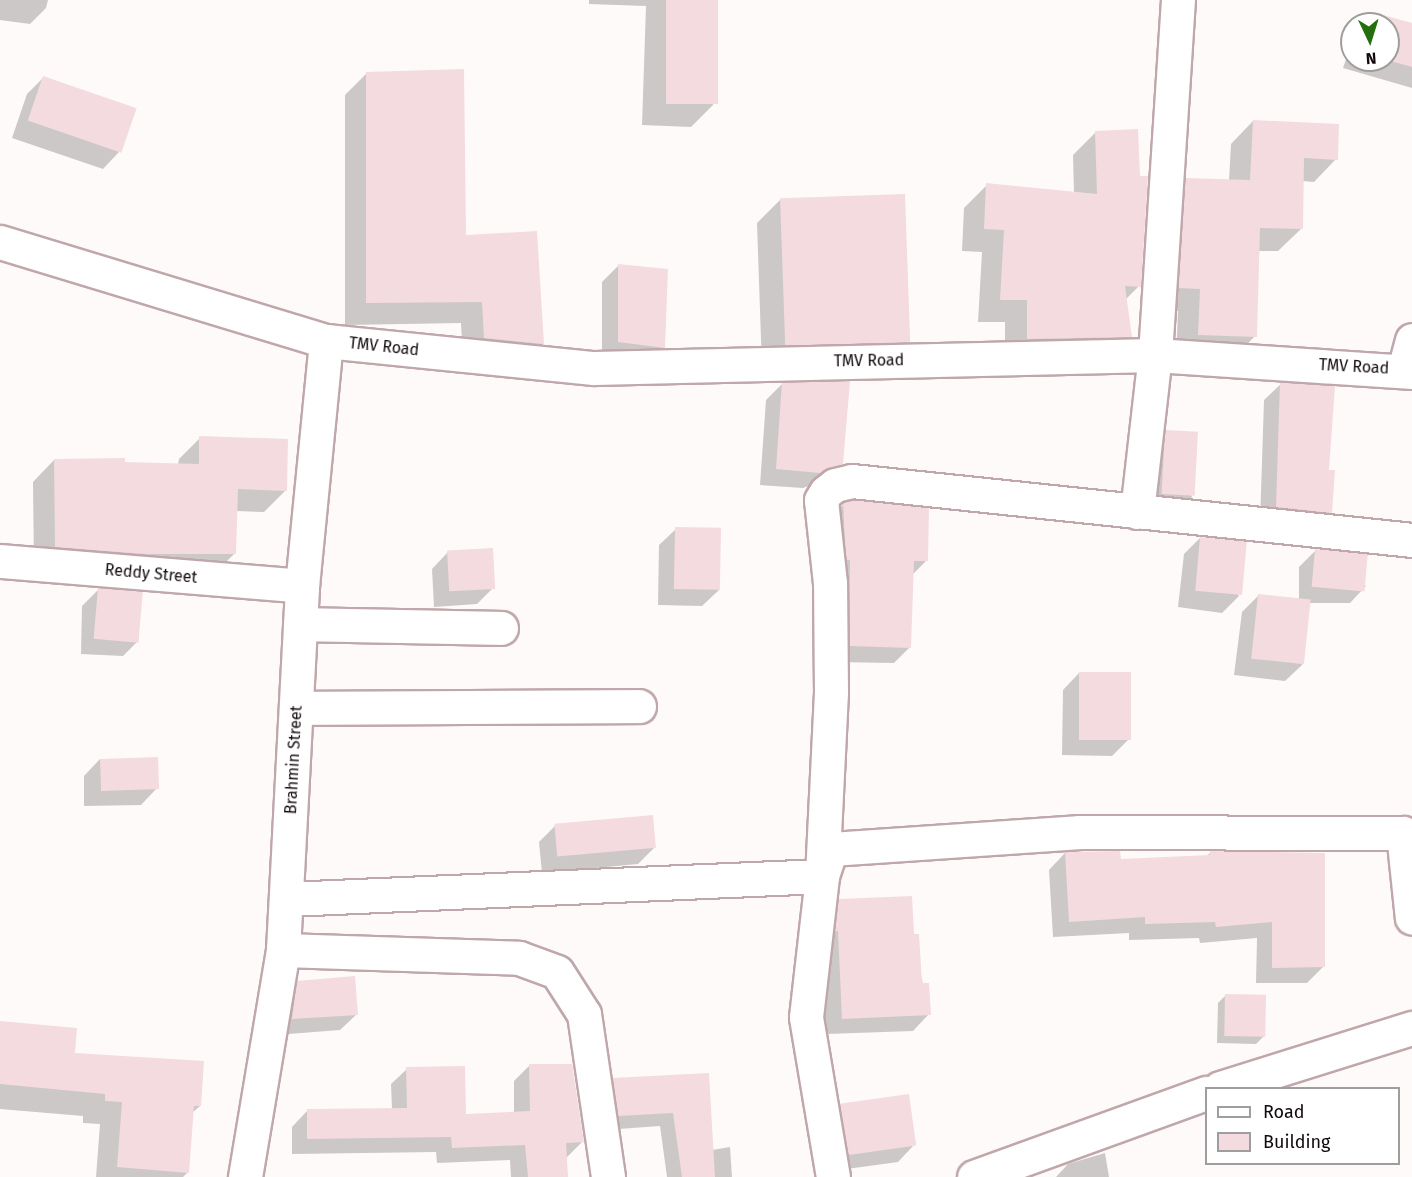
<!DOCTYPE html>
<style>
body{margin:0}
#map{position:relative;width:1412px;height:1177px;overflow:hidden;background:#fffafa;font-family:"Fira Sans",sans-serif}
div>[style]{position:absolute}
.shadow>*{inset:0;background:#0003}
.building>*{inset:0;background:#f4dbdf;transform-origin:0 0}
.roads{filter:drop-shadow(2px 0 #bfa7ab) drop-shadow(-2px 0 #bfa7ab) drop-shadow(0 2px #bfa7ab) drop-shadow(0 -2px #bfa7ab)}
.minor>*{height:33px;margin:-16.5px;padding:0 16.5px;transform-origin:16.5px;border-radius:16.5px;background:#fff}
span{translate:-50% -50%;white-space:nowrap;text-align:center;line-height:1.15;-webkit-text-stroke:5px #fff;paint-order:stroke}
.street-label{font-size:16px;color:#120a0c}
.legend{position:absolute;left:1205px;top:1087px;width:195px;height:78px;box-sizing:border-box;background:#fff;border:2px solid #a09d9e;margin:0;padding:8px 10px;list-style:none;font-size:18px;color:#120a0c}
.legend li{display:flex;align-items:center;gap:12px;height:30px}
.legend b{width:30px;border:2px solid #a09d9e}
.north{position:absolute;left:1340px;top:12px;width:60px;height:60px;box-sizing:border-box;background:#fff;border:2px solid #a09d9e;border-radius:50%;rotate:176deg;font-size:16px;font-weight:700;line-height:24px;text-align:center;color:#120a0c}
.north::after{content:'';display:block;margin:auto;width:21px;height:27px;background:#256e0e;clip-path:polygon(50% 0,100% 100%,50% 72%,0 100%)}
</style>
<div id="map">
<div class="shadow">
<div style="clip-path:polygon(0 0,48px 0,46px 8px,30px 24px,0 20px)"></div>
<div style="clip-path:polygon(589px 0,717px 0,713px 105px,691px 127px,642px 125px,646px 6px,589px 4px)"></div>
<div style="clip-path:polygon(1373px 14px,1412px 25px,1412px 88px,1343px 68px,1352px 42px,1352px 60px,1388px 60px,1388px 24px,1363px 24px)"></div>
<div style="clip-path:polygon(367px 73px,464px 236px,543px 344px,521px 366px,463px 360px,461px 323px,345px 325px,345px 95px)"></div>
<div style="clip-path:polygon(43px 78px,135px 109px,119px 152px,103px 169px,12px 138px,27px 94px)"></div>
<div style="clip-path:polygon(1253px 121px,1336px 159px,1314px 182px,1302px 181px,1301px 229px,1278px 251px,1258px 251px,1255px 336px,1233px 359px,1176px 357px,1178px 311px,1156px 310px,1163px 202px,1186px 179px,1229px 181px,1231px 144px)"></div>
<div style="clip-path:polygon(1096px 132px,1139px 286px,1125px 300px,1130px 336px,1107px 359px,1005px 361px,1005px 322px,978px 322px,982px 252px,962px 251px,964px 208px,987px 185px,1074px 193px,1073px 155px)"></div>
<div style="clip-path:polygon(781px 199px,909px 341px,885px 365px,762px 368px,757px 223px)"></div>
<div style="clip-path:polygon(618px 266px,664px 347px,648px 363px,602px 358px,602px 282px)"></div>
<div style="clip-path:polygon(782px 384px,842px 463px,825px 480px,803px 488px,760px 485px,766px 400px)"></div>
<div style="clip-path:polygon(1281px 384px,1328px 472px,1331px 512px,1314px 528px,1260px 523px,1264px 400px)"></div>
<div style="clip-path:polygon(1166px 432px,1192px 497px,1176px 514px,1142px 510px,1149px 448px)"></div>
<div style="clip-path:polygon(200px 438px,286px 490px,264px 512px,236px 511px,234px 554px,213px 575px,34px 568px,33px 482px,54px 460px,178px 465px,179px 459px)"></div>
<div style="clip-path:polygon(844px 504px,927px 560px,912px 575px,910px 647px,894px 663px,834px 662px,827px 520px)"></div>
<div style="clip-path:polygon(676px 529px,719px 590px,702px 606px,658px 605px,659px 545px)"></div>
<div style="clip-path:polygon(1200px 538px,1239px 596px,1222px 613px,1178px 607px,1184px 554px)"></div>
<div style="clip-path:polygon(1316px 550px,1366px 586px,1350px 603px,1309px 603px,1302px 665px,1285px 681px,1234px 675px,1242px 612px,1258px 596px,1299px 600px,1299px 567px)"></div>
<div style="clip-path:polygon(448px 552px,493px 588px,477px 604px,434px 607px,432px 569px)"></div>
<div style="clip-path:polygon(99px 589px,139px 640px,123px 656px,81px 654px,82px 606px)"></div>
<div style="clip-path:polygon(1079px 673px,1129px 739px,1112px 756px,1062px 755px,1063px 690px)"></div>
<div style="clip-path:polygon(100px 759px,157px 788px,141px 805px,84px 806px,84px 776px)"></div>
<div style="clip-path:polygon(555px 826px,654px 848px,638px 864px,542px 873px,539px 842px)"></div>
<div style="clip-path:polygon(1065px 853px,1119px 860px,1207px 856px,1210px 853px,1323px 967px,1307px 983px,1256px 983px,1257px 938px,1200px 943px,1199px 938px,1129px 940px,1129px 933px,1053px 937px,1049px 870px)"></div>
<div style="clip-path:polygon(839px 901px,913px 936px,929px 1014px,913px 1031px,826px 1034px,822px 917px)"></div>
<div style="clip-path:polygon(298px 982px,357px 1014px,340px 1030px,276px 1035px,281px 999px)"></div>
<div style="clip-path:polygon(1226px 995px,1264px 1036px,1256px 1044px,1217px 1043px,1218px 1003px)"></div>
<div style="clip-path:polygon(0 1023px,200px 1106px,192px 1113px,188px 1172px,183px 1177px,96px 1177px,100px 1124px,83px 1123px,83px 1116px,0 1109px)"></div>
<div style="clip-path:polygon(530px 1065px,582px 1142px,567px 1157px,567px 1177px,511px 1177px,510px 1160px,437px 1163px,436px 1152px,292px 1154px,292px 1127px,307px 1111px,392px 1109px,391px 1084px,407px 1069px,465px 1116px,514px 1114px,514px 1081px)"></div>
<div style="clip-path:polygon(708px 1074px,712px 1150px,730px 1147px,732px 1177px,667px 1177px,660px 1126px,605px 1130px,599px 1093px,613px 1079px)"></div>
<div style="clip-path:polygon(841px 1107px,914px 1145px,898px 1162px,832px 1171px,824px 1124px)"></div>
<div style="clip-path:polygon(1105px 1153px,1109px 1177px,1056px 1177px,1068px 1164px)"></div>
</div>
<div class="building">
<div style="left:666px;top:0;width:52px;height:104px"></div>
<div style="clip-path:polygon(1372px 12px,1412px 23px,1412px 67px,1387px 60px,1388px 24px,1368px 24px)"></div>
<div style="clip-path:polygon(464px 69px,466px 235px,537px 231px,544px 344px,484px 338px,482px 302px,366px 303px,366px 72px)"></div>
<div style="left:43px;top:76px;width:99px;height:47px;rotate:19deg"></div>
<div style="clip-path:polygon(1253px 120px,1339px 124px,1338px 160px,1304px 158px,1303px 229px,1260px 228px,1257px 337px,1198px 335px,1200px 289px,1178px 288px,1185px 178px,1250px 180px)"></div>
<div style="clip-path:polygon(1138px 129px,1140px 176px,1148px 176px,1141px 287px,1125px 286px,1132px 337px,1027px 339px,1027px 300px,1000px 300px,1004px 230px,984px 229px,986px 183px,1097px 194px,1095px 131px)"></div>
<div style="left:905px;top:194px;width:148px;height:125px;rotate:88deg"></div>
<div style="clip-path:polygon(618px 264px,668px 269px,665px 348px,618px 342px)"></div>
<div style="clip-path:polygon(850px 381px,843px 464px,820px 473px,776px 469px,782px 382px)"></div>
<div style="clip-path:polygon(1280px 382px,1335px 386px,1329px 470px,1335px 470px,1332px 513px,1276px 507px)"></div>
<div style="left:1165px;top:430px;width:33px;height:64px;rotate:3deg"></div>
<div style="clip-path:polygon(199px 436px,288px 439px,287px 491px,238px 489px,236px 554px,145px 554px,55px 547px,54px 459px,125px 458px,125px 462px,199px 464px)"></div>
<div style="clip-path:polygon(853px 500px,929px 508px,928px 561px,914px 561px,911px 648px,849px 646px,850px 560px,846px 560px,843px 502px)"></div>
<div style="left:675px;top:527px;width:46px;height:62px;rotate:1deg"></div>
<div style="left:1200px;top:537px;width:47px;height:54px;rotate:5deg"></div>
<div style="left:493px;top:548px;width:41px;height:46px;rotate:87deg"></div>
<div style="left:1315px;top:549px;width:53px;height:38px;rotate:5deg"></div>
<div style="left:98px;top:588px;width:45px;height:51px;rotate:5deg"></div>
<div style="left:1258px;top:594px;width:53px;height:65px;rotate:6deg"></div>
<div style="left:1079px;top:672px;width:52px;height:68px"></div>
<div style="left:158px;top:757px;width:32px;height:58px;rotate:88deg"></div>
<div style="left:653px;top:815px;width:33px;height:99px;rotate:85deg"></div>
<div style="clip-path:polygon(1120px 851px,1121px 859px,1210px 855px,1210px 851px,1325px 853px,1325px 967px,1272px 968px,1272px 922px,1216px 927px,1215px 922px,1145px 924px,1145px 917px,1069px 922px,1065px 852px)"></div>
<div style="clip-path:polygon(912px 896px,914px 934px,919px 934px,922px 983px,929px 983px,931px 1015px,842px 1019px,838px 931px,835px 931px,838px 899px)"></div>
<div style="clip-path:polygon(355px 976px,358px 1015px,292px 1019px,297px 981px)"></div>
<div style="left:1225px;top:994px;width:41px;height:42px;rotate:1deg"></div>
<div style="clip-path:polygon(0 1021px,77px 1028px,75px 1053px,204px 1061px,201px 1106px,194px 1106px,189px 1173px,117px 1167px,122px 1102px,105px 1101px,105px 1094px,0 1084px)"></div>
<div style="clip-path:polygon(529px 1064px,572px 1064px,584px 1142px,566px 1143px,568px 1177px,528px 1177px,525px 1145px,452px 1148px,451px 1137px,307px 1139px,307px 1109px,407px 1108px,406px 1067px,465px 1066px,466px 1114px,530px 1111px)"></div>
<div style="clip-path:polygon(709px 1073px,715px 1177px,682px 1177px,673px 1113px,618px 1116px,612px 1078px)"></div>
<div style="left:909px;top:1094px;width:52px;height:70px;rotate:82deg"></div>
</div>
<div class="roads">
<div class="minor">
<div style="left:0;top:242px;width:341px;rotate:16.9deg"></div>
<div style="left:326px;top:341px;width:269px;rotate:5.8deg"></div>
<div style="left:594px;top:368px;width:561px;rotate:-1.33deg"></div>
<div style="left:1155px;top:355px;width:258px;rotate:3.8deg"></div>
<div style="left:1404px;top:370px;width:31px;rotate:-75deg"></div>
<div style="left:1137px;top:512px;width:158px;rotate:-83.5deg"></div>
<div style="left:1155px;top:355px;width:356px;rotate:-86.3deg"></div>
<div style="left:0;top:561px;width:303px;rotate:4.7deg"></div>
<div style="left:300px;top:624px;width:201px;rotate:1.1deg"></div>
<div style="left:296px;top:708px;width:343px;rotate:-0.3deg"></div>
<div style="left:287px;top:899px;width:535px;rotate:-2.46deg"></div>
<div style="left:822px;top:876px;width:28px;rotate:-72deg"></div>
<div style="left:831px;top:849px;width:250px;rotate:-3.9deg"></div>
<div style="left:1080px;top:832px;width:323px;rotate:0.2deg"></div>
<div style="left:1403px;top:833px;width:85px;rotate:84deg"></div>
<div style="left:283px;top:950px;width:236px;rotate:1.9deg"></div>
<div style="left:519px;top:958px;width:40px;rotate:20.2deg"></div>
<div style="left:557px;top:972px;width:50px;rotate:57.3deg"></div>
<div style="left:584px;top:1014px;width:165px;rotate:81.6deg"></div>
<div style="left:1220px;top:1088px;width:201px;rotate:-17.4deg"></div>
<div style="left:245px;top:1177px;width:230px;rotate:-80.5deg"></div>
<div style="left:283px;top:950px;width:364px;rotate:-87deg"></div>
<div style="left:302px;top:586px;width:246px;rotate:-84.4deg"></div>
<div style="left:833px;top:1177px;width:162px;rotate:-99.6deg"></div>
<div style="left:806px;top:1017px;width:142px;rotate:-83.5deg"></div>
<div style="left:822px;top:876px;width:183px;rotate:-87.2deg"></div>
<div style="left:831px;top:693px;width:110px;rotate:-90.5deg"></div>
<div style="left:830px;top:583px;width:83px;rotate:-96.2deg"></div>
<div style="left:821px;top:500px;width:9px;rotate:-58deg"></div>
<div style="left:826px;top:492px;width:11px;rotate:-38deg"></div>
<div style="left:835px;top:485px;width:17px;rotate:-13deg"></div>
<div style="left:852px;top:481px;width:563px;rotate:6.01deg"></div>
<div style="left:974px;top:1177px;width:247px;rotate:-19.9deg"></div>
</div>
</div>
<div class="street-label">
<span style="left:384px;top:347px;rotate:6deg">TMV Road</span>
<span style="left:869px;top:361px;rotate:-1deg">TMV Road</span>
<span style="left:1354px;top:367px;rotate:3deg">TMV Road</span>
<span style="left:151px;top:574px;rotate:5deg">Reddy Street</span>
<span style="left:294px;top:760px;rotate:-87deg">Brahmin Street</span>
</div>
<ul class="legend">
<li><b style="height:8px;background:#fff"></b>Road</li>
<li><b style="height:16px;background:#f4dbdf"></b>Building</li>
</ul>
<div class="north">N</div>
</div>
